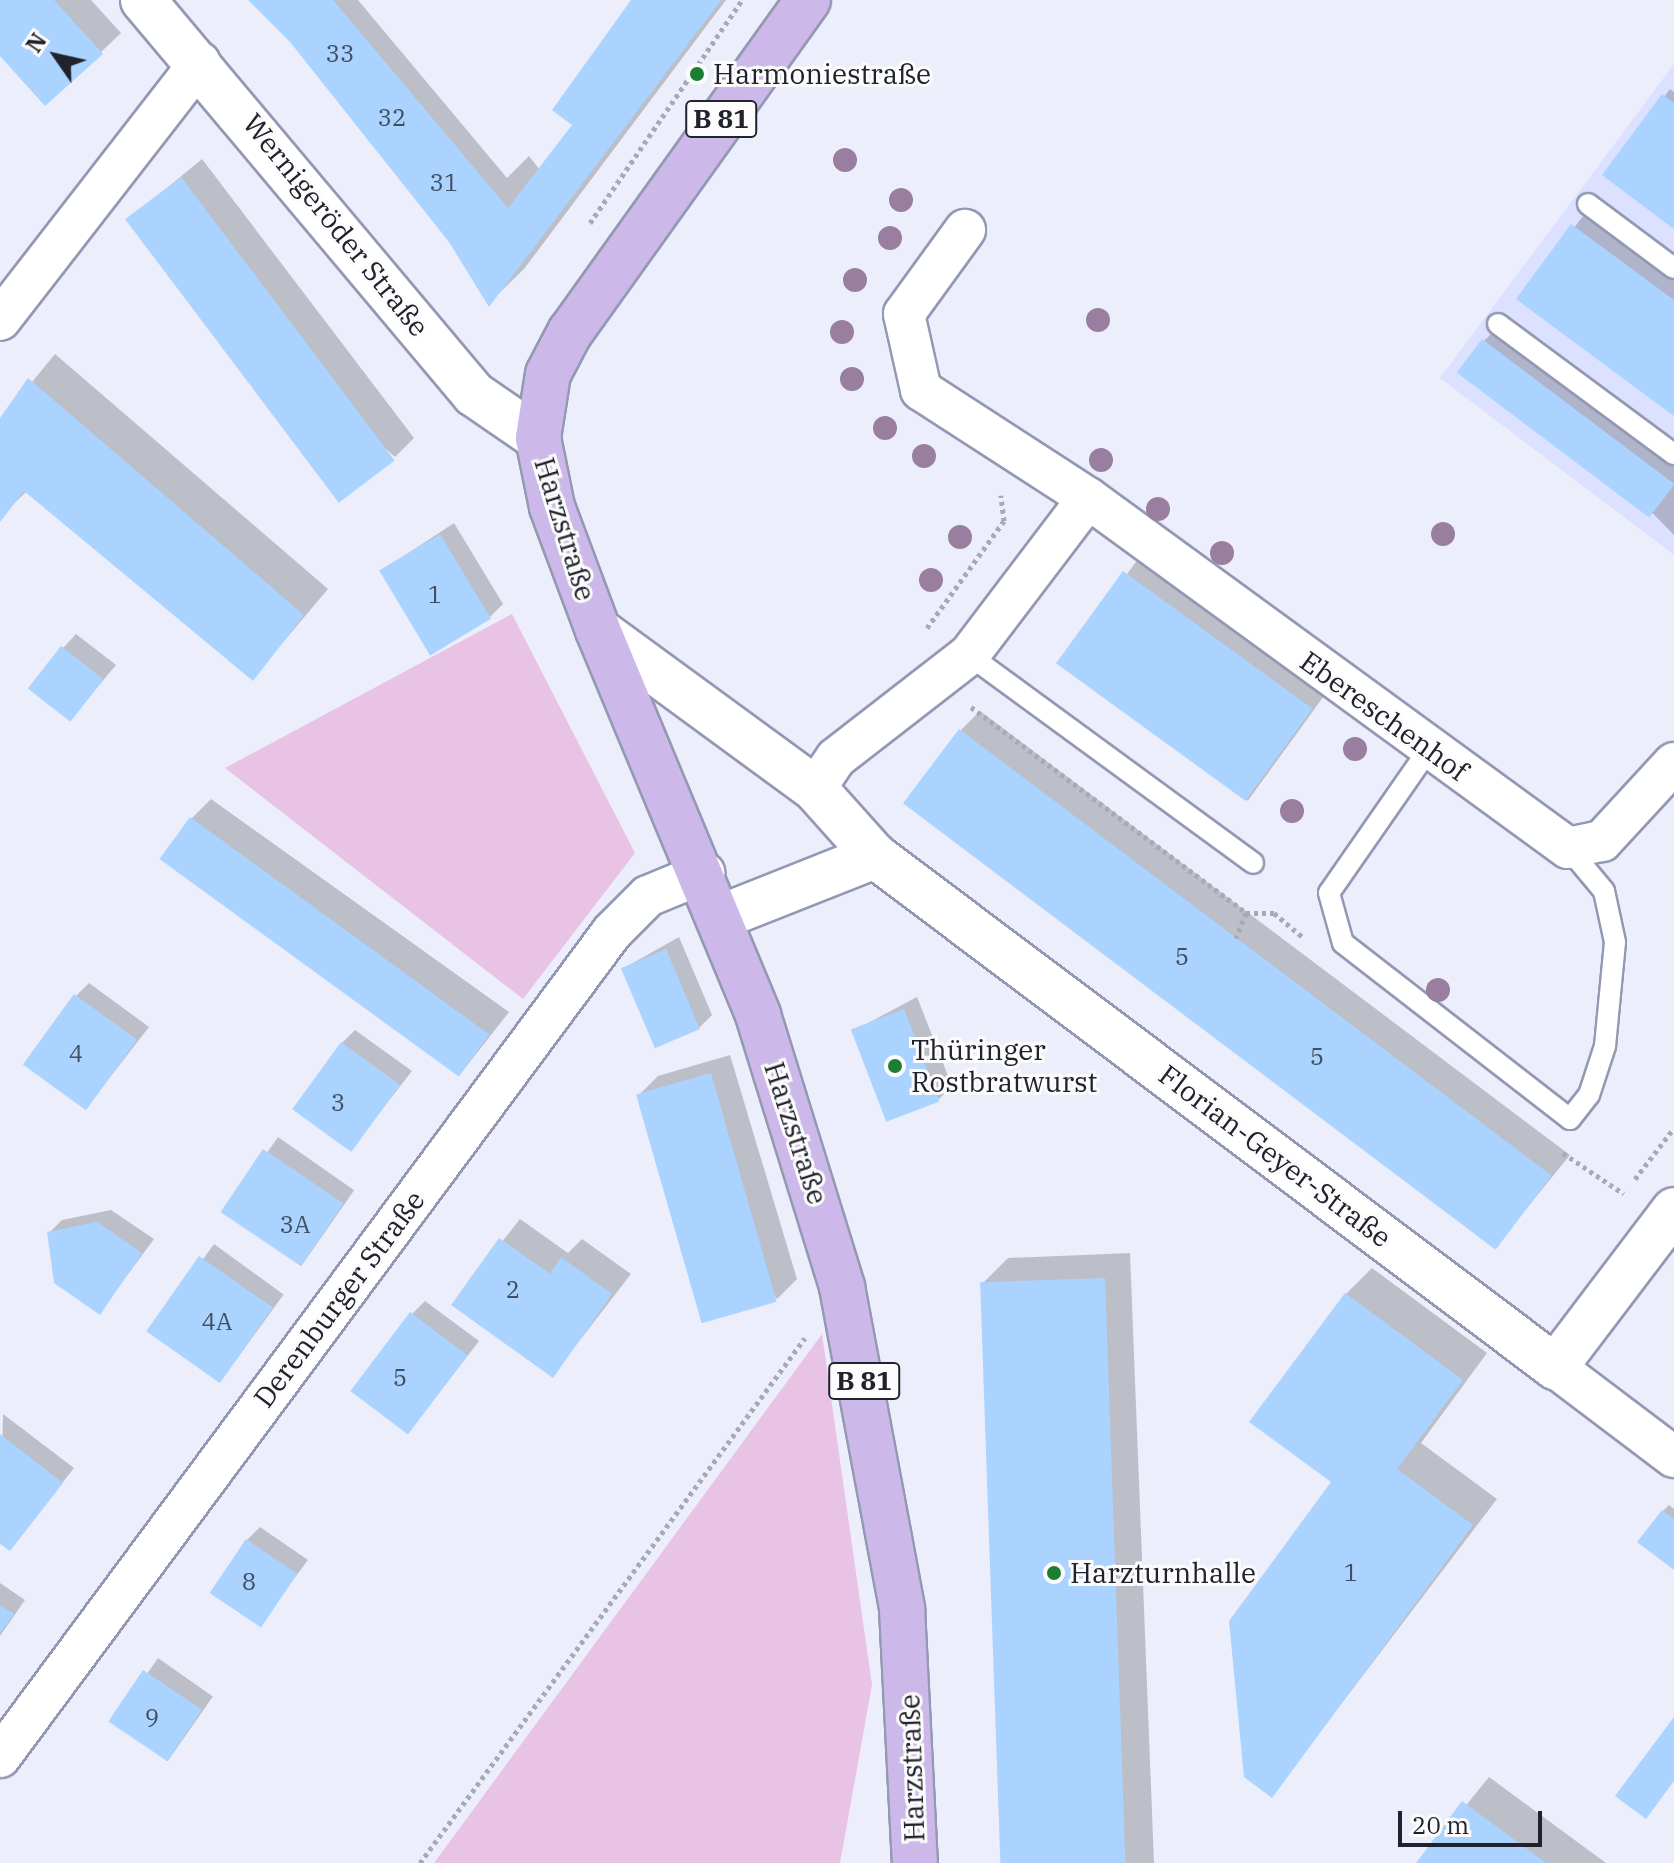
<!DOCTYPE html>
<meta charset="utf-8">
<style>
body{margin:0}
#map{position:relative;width:1674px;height:1863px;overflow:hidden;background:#eceffb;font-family:"IBM Plex Serif",serif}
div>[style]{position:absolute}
.built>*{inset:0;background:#dbe1fe}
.green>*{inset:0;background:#e9c3e6}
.shadow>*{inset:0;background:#0003;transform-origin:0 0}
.building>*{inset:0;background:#aad3ff;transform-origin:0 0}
.path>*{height:5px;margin-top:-2.5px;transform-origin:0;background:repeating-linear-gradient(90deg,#a7aab5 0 4px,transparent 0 8px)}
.roads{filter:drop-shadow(2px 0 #9398b3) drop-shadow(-2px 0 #9398b3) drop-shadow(0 2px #9398b3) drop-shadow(0 -2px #9398b3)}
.service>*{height:20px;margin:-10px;padding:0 10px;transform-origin:10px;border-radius:10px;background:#fff}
.minor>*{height:40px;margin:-20px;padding:0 20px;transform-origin:20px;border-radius:20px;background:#fff}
.tertiary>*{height:44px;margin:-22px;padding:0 22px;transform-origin:22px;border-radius:22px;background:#fff}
.primary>*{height:44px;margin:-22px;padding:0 22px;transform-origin:22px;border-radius:22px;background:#cdb9e9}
.trees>*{width:24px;height:24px;margin:-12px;border-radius:50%;background:#997e9f}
.dots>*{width:22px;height:22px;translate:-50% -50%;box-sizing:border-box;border:4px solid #fcfcfc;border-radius:50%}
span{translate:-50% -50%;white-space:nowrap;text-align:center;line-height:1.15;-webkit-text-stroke:6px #fcfcfc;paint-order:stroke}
.number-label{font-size:24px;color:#424e61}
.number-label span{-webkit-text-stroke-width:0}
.shield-label span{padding:2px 6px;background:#fcfcfc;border:2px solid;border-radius:6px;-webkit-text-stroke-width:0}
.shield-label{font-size:26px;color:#20222c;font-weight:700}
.poi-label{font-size:28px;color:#20222c}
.left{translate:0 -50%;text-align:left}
.street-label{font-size:28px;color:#20222c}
.north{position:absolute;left:16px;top:16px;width:80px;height:80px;-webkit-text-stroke:6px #fcfcfc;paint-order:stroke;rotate:304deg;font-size:22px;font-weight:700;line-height:32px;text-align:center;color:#20222c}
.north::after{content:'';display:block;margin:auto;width:28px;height:36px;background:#20222c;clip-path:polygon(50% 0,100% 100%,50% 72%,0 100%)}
.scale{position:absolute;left:1398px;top:1811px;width:144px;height:36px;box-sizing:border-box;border:4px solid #20222c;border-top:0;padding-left:10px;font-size:24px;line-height:28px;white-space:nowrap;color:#20222c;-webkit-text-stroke:6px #fcfcfc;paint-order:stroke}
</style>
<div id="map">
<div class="built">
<div style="clip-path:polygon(1674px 64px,1674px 555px,1440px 378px)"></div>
</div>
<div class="green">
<div style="clip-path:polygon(512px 614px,635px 853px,523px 999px,225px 768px)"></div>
<div style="clip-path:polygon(822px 1334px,872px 1685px,840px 1863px,434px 1863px)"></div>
</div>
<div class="shadow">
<div style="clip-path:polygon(0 0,91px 0,121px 33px,101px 52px,0 53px)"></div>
<div style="clip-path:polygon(251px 0,358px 0,507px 178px,529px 156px,540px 170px,575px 124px,634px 0,726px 0,524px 269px,489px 303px,451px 242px,292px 40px)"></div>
<div style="clip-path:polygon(1670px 89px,1674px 92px,1674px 227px,1604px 175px)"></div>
<div style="clip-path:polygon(202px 159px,414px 438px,395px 457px,128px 220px)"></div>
<div style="clip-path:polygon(1592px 205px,1674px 266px,1674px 414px,1518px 298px)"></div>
<div style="clip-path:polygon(1504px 321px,1674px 450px,1674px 535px,1484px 341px)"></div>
<div style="clip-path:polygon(55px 354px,328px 589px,252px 679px,27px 491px,0 517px,0 421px)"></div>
<div style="clip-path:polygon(454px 523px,503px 604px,490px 617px,381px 571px)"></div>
<div style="left:1138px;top:559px;width:231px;height:131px;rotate:36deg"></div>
<div style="clip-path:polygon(76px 634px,116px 665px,71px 719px,63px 648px)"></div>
<div style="clip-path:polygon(980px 711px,1570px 1155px,1496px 1246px,960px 731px)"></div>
<div style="clip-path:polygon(211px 799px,509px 1012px,462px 1072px,191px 819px)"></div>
<div style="clip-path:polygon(679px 937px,712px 1015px,699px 1028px,624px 968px)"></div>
<div style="clip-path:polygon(89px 983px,149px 1027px,86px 1108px,76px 996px)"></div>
<div style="clip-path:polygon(917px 997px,952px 1086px,939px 1099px,853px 1031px)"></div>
<div style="clip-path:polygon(355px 1030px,412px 1071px,351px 1149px,342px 1043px)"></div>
<div style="clip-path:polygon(730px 1055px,797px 1279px,777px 1299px,638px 1096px,658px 1076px)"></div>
<div style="left:278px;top:1137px;width:93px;height:92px;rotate:35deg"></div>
<div style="clip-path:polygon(111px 1210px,154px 1239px,100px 1312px,49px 1233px,62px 1220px)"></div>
<div style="clip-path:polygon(520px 1219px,568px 1253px,582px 1239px,631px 1274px,553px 1375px,453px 1304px)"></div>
<div style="left:214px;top:1244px;width:86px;height:109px;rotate:36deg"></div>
<div style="clip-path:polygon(1130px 1253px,1154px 1863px,1006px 1863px,982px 1284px,1008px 1258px)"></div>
<div style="clip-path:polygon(1372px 1268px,1487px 1353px,1421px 1443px,1497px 1499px,1272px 1795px,1334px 1482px,1346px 1294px)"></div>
<div style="clip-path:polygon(425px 1301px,479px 1341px,409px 1432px,412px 1314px)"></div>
<div style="clip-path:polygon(3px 1414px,74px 1468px,10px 1549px,0 1541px)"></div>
<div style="clip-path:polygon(1669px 1505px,1674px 1509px,1674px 1567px,1663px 1511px)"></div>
<div style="clip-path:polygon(260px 1527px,308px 1560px,260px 1624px,247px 1540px)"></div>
<div style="clip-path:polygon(0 1583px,25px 1600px,0 1636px)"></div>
<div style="left:158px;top:1658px;width:67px;height:79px;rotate:35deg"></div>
<div style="clip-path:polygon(1489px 1777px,1606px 1863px,1419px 1863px)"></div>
</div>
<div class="building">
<div style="clip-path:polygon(0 0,54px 0,103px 54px,45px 106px,0 56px)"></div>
<div style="clip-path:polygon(248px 0,333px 0,508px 208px,572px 125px,552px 110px,631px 0,721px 0,489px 307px,449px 242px,290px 42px)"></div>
<div style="clip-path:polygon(1662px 94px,1674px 103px,1674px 229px,1602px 175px)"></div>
<div style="left:181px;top:177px;width:355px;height:70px;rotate:53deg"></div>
<div style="clip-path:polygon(1571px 224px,1674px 300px,1674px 416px,1516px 299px)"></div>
<div style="left:1482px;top:339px;width:241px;height:42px;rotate:37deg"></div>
<div style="clip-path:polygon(28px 378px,304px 615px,253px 681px,24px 491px,0 522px,0 418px)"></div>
<div style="left:440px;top:534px;width:99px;height:71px;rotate:59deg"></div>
<div style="left:1123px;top:571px;width:234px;height:114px;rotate:36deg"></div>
<div style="left:61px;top:646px;width:54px;height:54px;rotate:38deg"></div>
<div style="left:959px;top:729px;width:742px;height:93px;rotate:37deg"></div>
<div style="left:190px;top:817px;width:370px;height:52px;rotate:36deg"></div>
<div style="left:666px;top:949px;width:87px;height:49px;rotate:67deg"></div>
<div style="left:74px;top:994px;width:78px;height:87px;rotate:36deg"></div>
<div style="left:904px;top:1009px;width:99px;height:57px;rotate:69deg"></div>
<div style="left:341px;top:1042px;width:73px;height:83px;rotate:36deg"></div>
<div style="left:711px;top:1073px;width:238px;height:78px;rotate:74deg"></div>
<div style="left:263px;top:1149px;width:97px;height:76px;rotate:34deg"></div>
<div style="clip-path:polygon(97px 1222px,142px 1253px,100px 1315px,54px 1283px,47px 1232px)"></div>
<div style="clip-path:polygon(499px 1238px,550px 1274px,561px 1257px,612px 1294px,553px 1378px,451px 1305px)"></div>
<div style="left:199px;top:1256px;width:90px;height:92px;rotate:35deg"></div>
<div style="left:1105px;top:1278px;width:585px;height:125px;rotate:88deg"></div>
<div style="clip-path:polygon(1345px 1293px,1463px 1380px,1397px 1469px,1473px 1525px,1272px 1798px,1244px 1777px,1229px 1621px,1331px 1482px,1249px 1422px)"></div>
<div style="left:410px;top:1312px;width:72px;height:99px;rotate:37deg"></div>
<div style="clip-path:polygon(0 1434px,63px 1483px,10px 1551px,0 1544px)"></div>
<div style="clip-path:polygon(1662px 1510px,1674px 1519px,1674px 1570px,1637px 1542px)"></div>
<div style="left:246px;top:1539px;width:62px;height:65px;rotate:34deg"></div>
<div style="clip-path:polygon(0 1605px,14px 1614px,0 1633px)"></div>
<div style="left:143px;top:1670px;width:71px;height:62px;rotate:34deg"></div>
<div style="clip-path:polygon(1674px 1717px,1674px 1781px,1646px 1819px,1615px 1796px)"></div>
<div style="clip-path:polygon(1462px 1801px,1546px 1863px,1416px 1863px)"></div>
</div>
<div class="path">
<div style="left:590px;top:223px;width:270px;rotate:-55.7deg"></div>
<div style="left:927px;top:628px;width:132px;rotate:-54.3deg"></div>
<div style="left:1004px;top:521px;width:26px;rotate:-97deg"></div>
<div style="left:971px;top:707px;width:344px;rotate:36.8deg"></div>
<div style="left:1246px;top:913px;width:27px;rotate:112deg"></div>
<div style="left:1246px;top:913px;width:28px"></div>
<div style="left:1274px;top:913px;width:39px;rotate:40deg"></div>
<div style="left:1563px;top:1153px;width:73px;rotate:33.9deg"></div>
<div style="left:1635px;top:1179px;width:64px;rotate:-52.6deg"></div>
<div style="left:420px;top:1863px;width:651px;rotate:-53.75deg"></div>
</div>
<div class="roads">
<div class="service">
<div style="left:1588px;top:204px;width:107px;rotate:36.7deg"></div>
<div style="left:1498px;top:324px;width:219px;rotate:36.5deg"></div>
<div style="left:969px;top:655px;width:352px;rotate:36.2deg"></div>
<div style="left:1429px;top:749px;width:175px;rotate:124.8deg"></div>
<div style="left:1329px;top:893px;width:52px;rotate:74.4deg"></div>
<div style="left:1343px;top:943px;width:287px;rotate:37.8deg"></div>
<div style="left:1570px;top:1119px;width:31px;rotate:-52deg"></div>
<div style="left:1589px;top:1095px;width:52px;rotate:-71.9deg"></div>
<div style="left:1605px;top:1046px;width:104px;rotate:-84.5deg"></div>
<div style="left:1615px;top:942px;width:52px;rotate:-102.2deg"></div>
<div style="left:1604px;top:891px;width:56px;rotate:-129.9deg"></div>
</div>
<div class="minor">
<div style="left:0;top:320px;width:326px;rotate:-52.2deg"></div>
<div style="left:1088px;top:498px;width:594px;rotate:36.1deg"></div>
<div style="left:1568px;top:848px;width:35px;rotate:-12deg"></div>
<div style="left:1602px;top:841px;width:106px;rotate:-47.3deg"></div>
<div style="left:815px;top:789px;width:37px;rotate:-56deg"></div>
<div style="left:836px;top:758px;width:168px;rotate:-37.8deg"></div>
<div style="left:969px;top:655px;width:197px;rotate:-52.8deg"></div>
<div style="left:1088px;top:498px;width:199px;rotate:-147.1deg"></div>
<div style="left:921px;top:390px;width:78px;rotate:-102.6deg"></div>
<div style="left:904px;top:314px;width:104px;rotate:-54deg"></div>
<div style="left:1555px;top:1367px;width:149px;rotate:37.1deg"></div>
<div style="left:0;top:1757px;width:1027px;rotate:-53.43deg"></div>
<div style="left:612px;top:932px;width:51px;rotate:-45deg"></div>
<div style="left:648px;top:896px;width:61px;rotate:-22.3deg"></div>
</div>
<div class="tertiary">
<div style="left:143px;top:0;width:515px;rotate:49.97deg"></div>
<div style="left:474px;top:394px;width:78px;rotate:34.5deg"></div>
<div style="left:598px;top:630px;width:269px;rotate:36.2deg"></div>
<div style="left:815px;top:789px;width:90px;rotate:48.2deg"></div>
<div style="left:875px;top:856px;width:851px;rotate:36.92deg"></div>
<div style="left:1555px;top:1367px;width:197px;rotate:-52.8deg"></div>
<div style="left:721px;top:917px;width:166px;rotate:-21.6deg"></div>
</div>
<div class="primary">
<div style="left:808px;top:0;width:408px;rotate:125.6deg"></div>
<div style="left:570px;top:332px;width:47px;rotate:117.6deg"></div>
<div style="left:548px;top:374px;width:65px;rotate:98.9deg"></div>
<div style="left:538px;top:438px;width:70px;rotate:78.5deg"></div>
<div style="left:552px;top:507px;width:131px;rotate:69.5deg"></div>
<div style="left:598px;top:630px;width:417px;rotate:67.4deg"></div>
<div style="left:758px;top:1015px;width:285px;rotate:72.8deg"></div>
<div style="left:842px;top:1287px;width:328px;rotate:79.4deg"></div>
<div style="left:902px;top:1609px;width:254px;rotate:87.1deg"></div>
</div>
</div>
<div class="trees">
<div style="left:845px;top:160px"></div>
<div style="left:901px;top:200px"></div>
<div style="left:890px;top:238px"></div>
<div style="left:855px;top:280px"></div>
<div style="left:1098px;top:320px"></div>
<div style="left:842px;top:332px"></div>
<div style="left:852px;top:379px"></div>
<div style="left:885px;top:428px"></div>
<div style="left:924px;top:456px"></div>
<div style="left:1101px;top:460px"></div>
<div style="left:1158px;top:509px"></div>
<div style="left:1443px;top:534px"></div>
<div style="left:960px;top:537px"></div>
<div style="left:1222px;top:553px"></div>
<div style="left:931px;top:580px"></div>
<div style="left:1355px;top:749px"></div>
<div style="left:1292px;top:811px"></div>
<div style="left:1438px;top:990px"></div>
</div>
<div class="dots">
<div style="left:697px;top:74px;background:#1b7e32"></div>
<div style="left:895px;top:1066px;background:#1b7e32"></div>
<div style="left:1054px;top:1573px;background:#1b7e32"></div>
</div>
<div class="number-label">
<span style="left:340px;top:54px">33</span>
<span style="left:392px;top:118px">32</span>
<span style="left:444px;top:183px">31</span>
<span style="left:435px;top:595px">1</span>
<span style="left:1182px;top:957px">5</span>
<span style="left:76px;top:1054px">4</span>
<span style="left:1317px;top:1057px">5</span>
<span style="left:338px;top:1103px">3</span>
<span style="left:295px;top:1225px">3A</span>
<span style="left:513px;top:1290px">2</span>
<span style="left:217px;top:1322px">4A</span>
<span style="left:400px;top:1378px">5</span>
<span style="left:1351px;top:1573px">1</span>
<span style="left:249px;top:1582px">8</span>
<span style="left:152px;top:1718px">9</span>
</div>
<div class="shield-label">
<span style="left:721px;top:119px">B 81</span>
<span style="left:864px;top:1381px">B 81</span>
</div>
<div class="poi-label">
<span class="left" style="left:713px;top:74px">Harmoniestraße</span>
<span class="left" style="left:911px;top:1066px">Thüringer<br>Rostbratwurst</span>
<span class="left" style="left:1070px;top:1573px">Harzturnhalle</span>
</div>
<div class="street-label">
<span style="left:336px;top:225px;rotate:51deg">Wernigeröder Straße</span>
<span style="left:565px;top:529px;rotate:73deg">Harzstraße</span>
<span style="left:1384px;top:716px;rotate:36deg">Ebereschenhof</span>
<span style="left:796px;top:1133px;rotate:72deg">Harzstraße</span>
<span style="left:1275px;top:1156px;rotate:37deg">Florian-Geyer-Straße</span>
<span style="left:339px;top:1299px;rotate:-53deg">Derenburger Straße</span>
<span style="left:912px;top:1768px;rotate:-92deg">Harzstraße</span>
</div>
<div class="north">N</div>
<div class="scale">20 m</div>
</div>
